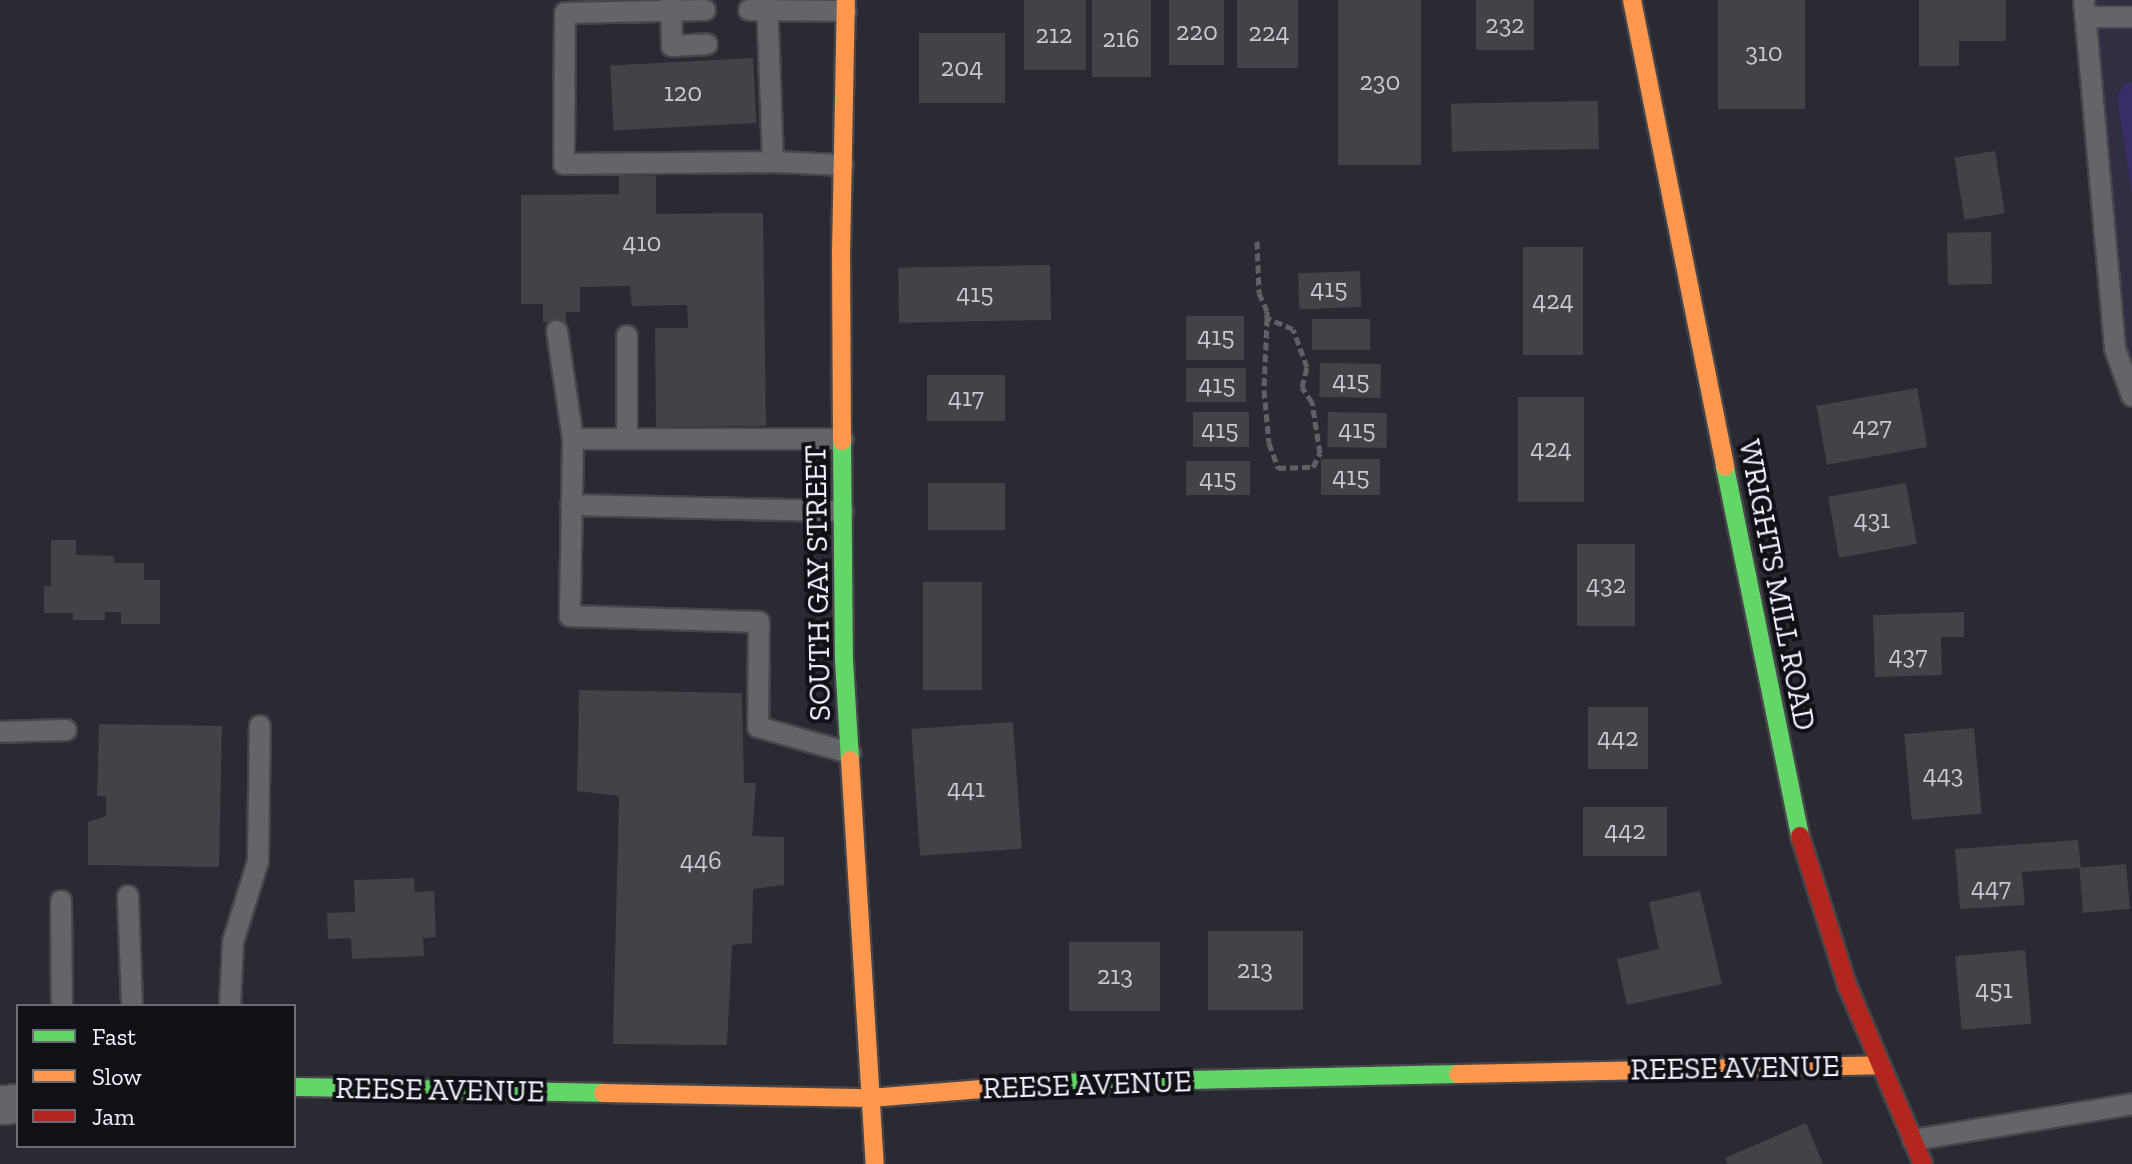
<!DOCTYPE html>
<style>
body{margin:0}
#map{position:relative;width:2132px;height:1164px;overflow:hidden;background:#2a2a32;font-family:"Zilla Slab",serif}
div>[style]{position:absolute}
.built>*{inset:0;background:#302e42}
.green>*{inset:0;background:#382d66}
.building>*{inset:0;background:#424249;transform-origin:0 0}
.path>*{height:5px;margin-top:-2.5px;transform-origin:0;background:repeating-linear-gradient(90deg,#606066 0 8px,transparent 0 12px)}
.roads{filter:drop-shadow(2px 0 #45454b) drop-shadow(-2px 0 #45454b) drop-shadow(0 2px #45454b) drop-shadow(0 -2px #45454b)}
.lane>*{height:20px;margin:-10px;padding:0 10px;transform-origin:10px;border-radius:10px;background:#65646b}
.street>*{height:38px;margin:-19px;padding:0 19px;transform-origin:19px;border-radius:19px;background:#65646b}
.fast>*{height:18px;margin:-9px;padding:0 9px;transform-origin:9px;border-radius:9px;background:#63d668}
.slow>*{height:18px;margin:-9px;padding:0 9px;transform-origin:9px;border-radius:9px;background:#ff974d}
.jam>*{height:18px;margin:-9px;padding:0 9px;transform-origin:9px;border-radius:9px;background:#b3261e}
span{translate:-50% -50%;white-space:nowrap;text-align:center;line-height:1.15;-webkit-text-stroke:8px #101017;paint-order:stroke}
.number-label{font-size:26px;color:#c8c8d1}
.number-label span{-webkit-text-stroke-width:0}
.street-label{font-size:30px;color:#f4f4fe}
.legend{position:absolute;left:16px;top:1004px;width:280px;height:144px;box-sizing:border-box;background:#101017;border:2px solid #6b6b73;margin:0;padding:10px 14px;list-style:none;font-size:24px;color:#f4f4fe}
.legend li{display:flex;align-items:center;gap:16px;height:40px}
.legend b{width:40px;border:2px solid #6b6b73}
</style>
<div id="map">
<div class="built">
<div style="clip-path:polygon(2084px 0,2132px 0,2132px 396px,2115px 349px)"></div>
</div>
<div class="green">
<div style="clip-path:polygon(2126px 83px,2132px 83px,2132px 194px,2117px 96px)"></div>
</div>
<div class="building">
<div style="left:1024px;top:0;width:62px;height:70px"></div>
<div style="left:1092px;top:0;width:59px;height:77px"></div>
<div style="left:1169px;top:0;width:55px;height:65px"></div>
<div style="left:1237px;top:0;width:61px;height:68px"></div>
<div style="left:1338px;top:0;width:83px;height:165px"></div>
<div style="left:1476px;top:0;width:58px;height:50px"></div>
<div style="left:1718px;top:0;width:87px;height:109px"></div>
<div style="clip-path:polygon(1919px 0,2006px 0,2006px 41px,1959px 41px,1959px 66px,1919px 66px)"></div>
<div style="left:919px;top:33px;width:86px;height:70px"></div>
<div style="left:753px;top:58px;width:65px;height:143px;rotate:87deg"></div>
<div style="left:1598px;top:101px;width:48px;height:147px;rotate:89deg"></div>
<div style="left:1995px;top:151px;width:63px;height:41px;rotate:81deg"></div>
<div style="clip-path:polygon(619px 176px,656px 176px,656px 214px,763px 213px,766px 426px,656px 427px,655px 328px,688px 328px,687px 305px,632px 306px,630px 286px,580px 287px,580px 312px,566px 312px,566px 322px,543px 322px,543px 304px,521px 304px,521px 195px,619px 194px)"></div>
<div style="left:1991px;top:232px;width:52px;height:44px;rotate:89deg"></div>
<div style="left:1523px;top:247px;width:60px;height:108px"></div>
<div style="left:1050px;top:265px;width:55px;height:152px;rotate:89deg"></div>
<div style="left:1360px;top:271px;width:36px;height:62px;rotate:88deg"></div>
<div style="left:1186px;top:316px;width:58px;height:44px"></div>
<div style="left:1370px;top:319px;width:31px;height:58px;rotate:90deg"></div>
<div style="left:1320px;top:363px;width:61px;height:34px;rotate:1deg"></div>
<div style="left:1186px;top:368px;width:60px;height:34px"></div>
<div style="left:927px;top:375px;width:78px;height:46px"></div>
<div style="left:1917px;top:388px;width:60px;height:102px;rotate:80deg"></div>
<div style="left:1518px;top:397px;width:66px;height:105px"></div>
<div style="left:1193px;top:412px;width:56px;height:35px"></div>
<div style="left:1328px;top:412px;width:59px;height:35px;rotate:1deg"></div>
<div style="left:1321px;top:459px;width:59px;height:36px"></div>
<div style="left:1250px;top:461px;width:34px;height:64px;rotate:90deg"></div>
<div style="left:928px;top:483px;width:77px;height:47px"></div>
<div style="left:1906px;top:483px;width:62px;height:79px;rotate:80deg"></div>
<div style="clip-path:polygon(51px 540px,76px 540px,76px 555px,114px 556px,114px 563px,144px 563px,144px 580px,160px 580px,160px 624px,121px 624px,121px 612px,105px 612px,105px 620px,73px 620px,73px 613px,44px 613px,44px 586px,51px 586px)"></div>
<div style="left:1577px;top:544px;width:58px;height:82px"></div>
<div style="left:923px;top:582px;width:59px;height:108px"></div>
<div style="clip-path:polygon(1964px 612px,1964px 637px,1941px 637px,1942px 675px,1875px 677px,1873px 615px)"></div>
<div style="clip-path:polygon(579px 690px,742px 693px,744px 783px,756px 783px,752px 836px,784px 837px,784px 885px,753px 889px,752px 943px,732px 945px,727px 1045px,613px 1044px,619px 796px,577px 791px)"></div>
<div style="left:1588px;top:707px;width:60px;height:62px"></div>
<div style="left:1013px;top:722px;width:127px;height:102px;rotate:86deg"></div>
<div style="clip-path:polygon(99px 724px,222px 726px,219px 867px,88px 865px,88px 822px,106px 816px,106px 796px,97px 796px)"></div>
<div style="left:1974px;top:728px;width:86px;height:70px;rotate:85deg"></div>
<div style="left:1583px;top:807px;width:84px;height:49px"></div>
<div style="clip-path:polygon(2078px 840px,2081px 868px,2022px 872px,2025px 905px,1960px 909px,1955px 849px)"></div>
<div style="left:2126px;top:864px;width:45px;height:47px;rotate:85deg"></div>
<div style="clip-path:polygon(414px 878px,415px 892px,434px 891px,436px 937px,423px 938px,424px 956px,352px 959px,351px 938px,328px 939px,327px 913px,355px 912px,354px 880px)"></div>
<div style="clip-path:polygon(1700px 891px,1722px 984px,1627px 1005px,1617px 959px,1659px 949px,1649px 902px)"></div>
<div style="left:1208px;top:931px;width:95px;height:79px"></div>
<div style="left:1069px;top:942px;width:91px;height:69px"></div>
<div style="left:2025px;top:950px;width:74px;height:70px;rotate:85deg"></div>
<div style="clip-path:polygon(1806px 1123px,1823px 1164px,1728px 1164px,1725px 1158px)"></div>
</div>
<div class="path">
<div style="left:1257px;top:241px;width:52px;rotate:87.8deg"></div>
<div style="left:1259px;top:293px;width:20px;rotate:66deg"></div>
<div style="left:1267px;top:311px;width:7px;rotate:90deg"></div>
<div style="left:1267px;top:318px;width:72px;rotate:92.4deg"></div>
<div style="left:1264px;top:390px;width:53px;rotate:84.6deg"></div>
<div style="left:1269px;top:443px;width:27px;rotate:70deg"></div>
<div style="left:1278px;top:468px;width:35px;rotate:-2deg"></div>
<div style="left:1313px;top:467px;width:16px;rotate:-63deg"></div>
<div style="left:1320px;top:453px;width:52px;rotate:-98.9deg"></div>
<div style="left:1312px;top:402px;width:18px;rotate:-124deg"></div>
<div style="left:1302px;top:387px;width:21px;rotate:-76deg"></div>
<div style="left:1307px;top:367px;width:40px;rotate:-110.2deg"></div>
<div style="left:1293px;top:329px;width:28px;rotate:-157deg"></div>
</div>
<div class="roads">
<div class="lane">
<div style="left:671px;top:0;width:46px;rotate:88.8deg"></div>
<div style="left:672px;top:46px;width:35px;rotate:-3deg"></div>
<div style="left:2084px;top:0;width:350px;rotate:84.9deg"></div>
<div style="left:2115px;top:349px;width:50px;rotate:70.1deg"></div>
<div style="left:705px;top:10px;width:140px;rotate:178.8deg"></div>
<div style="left:565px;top:13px;width:151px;rotate:90.4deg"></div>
<div style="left:564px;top:164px;width:209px;rotate:-0.5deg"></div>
<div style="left:773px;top:162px;width:162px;rotate:-92.1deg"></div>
<div style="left:749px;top:10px;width:97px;rotate:0.6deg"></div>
<div style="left:2085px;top:17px;width:47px"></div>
<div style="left:773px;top:162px;width:70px;rotate:2.5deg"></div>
<div style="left:557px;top:331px;width:109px;rotate:81.6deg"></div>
<div style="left:573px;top:439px;width:177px;rotate:91deg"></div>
<div style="left:570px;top:616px;width:189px;rotate:1.8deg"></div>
<div style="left:759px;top:622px;width:105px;rotate:90.5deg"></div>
<div style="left:758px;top:727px;width:96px;rotate:15.8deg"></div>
<div style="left:627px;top:336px;width:101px;rotate:90deg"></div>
<div style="left:573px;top:439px;width:270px"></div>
<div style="left:571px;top:505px;width:272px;rotate:1.3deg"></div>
<div style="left:0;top:732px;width:66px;rotate:-1.7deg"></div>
<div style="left:128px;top:896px;width:110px;rotate:87.9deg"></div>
<div style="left:61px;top:901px;width:105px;rotate:89.5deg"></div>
<div style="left:230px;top:1006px;width:64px;rotate:-87.3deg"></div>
<div style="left:233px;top:942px;width:85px;rotate:-72.8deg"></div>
<div style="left:258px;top:861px;width:135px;rotate:-89.2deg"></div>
<div style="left:1913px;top:1140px;width:222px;rotate:-9.3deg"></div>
</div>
<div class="street">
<div style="left:0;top:1105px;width:18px;rotate:-3deg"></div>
</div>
<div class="fast">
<div style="left:842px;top:441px;width:219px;rotate:89.5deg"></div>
<div style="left:844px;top:660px;width:100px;rotate:86.6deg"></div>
<div style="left:1725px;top:467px;width:377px;rotate:78.5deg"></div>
<div style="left:1056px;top:1083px;width:402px;rotate:-1.3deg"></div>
<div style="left:294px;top:1087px;width:309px;rotate:1.1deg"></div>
</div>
<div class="slow">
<div style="left:1632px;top:0;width:476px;rotate:78.7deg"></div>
<div style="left:842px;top:441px;width:187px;rotate:-90.3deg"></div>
<div style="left:841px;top:254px;width:254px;rotate:-88.9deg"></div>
<div style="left:850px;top:760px;width:405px;rotate:86.5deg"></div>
<div style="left:1458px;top:1074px;width:423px;rotate:-1.2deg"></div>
<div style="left:603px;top:1093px;width:267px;rotate:1.1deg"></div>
<div style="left:870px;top:1098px;width:187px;rotate:-4.6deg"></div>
</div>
<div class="jam">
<div style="left:1800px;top:836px;width:156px;rotate:72.5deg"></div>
<div style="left:1847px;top:985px;width:194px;rotate:67deg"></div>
</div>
</div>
<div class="number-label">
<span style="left:1505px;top:25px">232</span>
<span style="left:1197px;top:32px">220</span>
<span style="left:1269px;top:33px">224</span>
<span style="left:1054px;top:35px">212</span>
<span style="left:1121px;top:39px">216</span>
<span style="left:1764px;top:53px">310</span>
<span style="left:962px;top:68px">204</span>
<span style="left:1380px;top:82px">230</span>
<span style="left:683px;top:93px">120</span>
<span style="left:642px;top:243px">410</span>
<span style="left:1329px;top:289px">415</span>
<span style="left:975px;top:294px">415</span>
<span style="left:1553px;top:301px">424</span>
<span style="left:1216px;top:337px">415</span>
<span style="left:1351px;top:381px">415</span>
<span style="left:1217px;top:385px">415</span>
<span style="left:966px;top:398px">417</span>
<span style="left:1872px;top:427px">427</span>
<span style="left:1220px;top:430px">415</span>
<span style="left:1357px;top:430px">415</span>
<span style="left:1551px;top:449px">424</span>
<span style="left:1351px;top:477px">415</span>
<span style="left:1218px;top:479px">415</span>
<span style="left:1872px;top:520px">431</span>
<span style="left:1606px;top:585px">432</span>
<span style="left:1908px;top:656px">437</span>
<span style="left:1618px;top:738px">442</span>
<span style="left:1943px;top:775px">443</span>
<span style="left:966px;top:789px">441</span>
<span style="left:1625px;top:831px">442</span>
<span style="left:701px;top:861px">446</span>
<span style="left:1991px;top:888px">447</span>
<span style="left:1255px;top:970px">213</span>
<span style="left:1115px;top:976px">213</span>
<span style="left:1994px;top:990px">451</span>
</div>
<div class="street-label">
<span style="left:818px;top:583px;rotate:-91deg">SOUTH GAY STREET</span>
<span style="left:1777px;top:585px;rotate:79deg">WRIGHTS MILL ROAD</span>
<span style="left:1735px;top:1068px;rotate:-1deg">REESE AVENUE</span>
<span style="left:1087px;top:1085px;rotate:-2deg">REESE AVENUE</span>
<span style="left:440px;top:1090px;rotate:1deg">REESE AVENUE</span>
</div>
<ul class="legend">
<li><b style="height:10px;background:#63d668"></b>Fast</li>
<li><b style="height:10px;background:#ff974d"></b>Slow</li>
<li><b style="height:10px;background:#b3261e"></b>Jam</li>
</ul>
</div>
